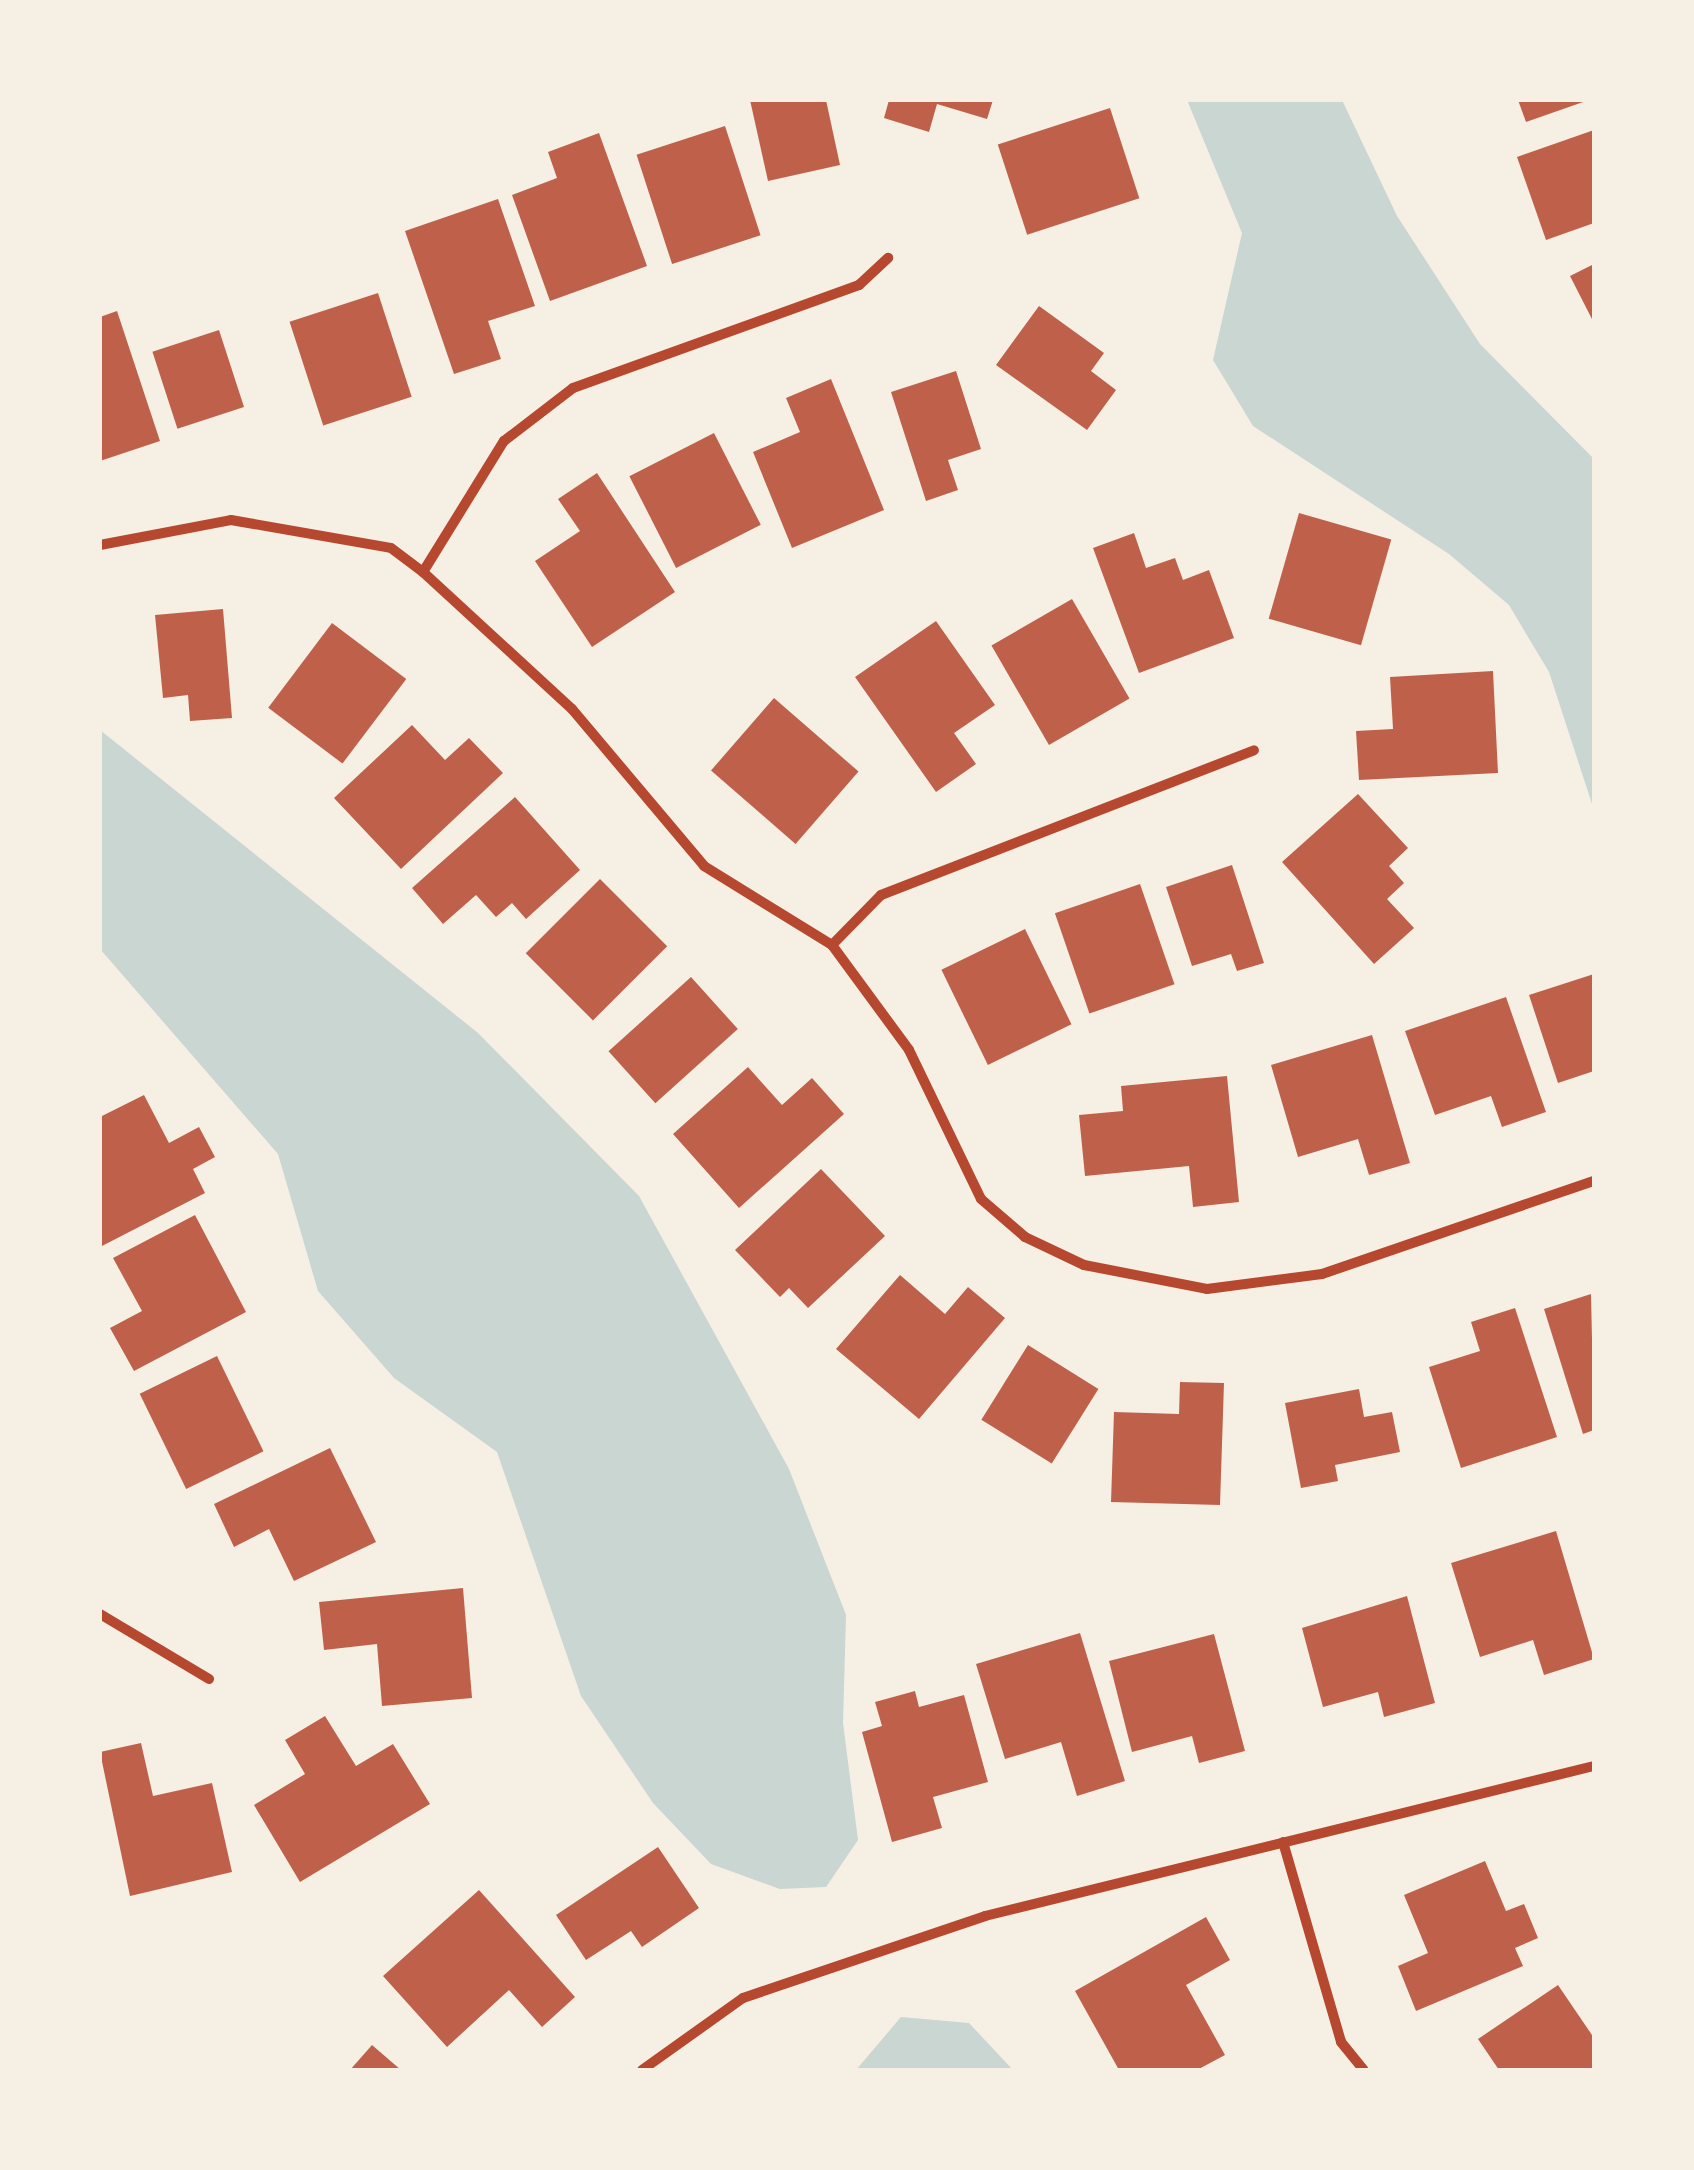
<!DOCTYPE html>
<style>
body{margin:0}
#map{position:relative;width:1694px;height:2170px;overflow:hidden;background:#f6efe4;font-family:Overpass,sans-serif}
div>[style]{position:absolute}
.water>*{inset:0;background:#c9d6d2}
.building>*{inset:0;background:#bf614a;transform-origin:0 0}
.minor>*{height:10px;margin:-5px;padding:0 5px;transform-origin:5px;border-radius:5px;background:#b5482f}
span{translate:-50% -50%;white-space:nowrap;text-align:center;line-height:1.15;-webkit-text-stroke:9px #f6efe4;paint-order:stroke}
.frame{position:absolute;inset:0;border:102px solid #f6efe4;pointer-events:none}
</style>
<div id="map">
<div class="water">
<div style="clip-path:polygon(1187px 100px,1342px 100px,1397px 216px,1480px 344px,1594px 459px,1594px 810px,1549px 672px,1509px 605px,1449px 554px,1253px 426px,1213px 360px,1242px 233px)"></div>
<div style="clip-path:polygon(100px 730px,478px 1033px,639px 1196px,789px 1469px,846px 1615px,843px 1723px,858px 1840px,826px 1887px,780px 1889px,711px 1864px,653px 1803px,581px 1696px,497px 1452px,394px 1378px,318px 1291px,278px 1154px,100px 949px)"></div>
<div style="clip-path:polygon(901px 2017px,969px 2023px,1013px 2070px,856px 2070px)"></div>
</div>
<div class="building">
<div style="clip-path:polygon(750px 100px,826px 100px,840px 165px,768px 181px)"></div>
<div style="clip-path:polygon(889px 100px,993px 100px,987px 119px,937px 104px,929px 132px,884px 118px)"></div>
<div style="clip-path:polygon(1518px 100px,1586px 100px,1586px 101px,1526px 122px)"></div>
<div style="left:1110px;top:108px;width:95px;height:118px;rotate:72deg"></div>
<div style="left:725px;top:126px;width:115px;height:93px;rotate:72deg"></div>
<div style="clip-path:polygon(1594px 130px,1594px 223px,1546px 240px,1517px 157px)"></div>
<div style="clip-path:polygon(599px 133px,647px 266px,550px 301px,512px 195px,557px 178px,548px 152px)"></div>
<div style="clip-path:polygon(498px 199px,535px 306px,488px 321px,501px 359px,454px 374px,405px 231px)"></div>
<div style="clip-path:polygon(1594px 264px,1594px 323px,1570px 276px)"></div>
<div style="left:378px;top:293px;width:109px;height:93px;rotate:72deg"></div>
<div style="clip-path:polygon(1039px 306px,1104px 353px,1091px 371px,1116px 390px,1087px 430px,996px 365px)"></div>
<div style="clip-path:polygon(117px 311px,160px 441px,100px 461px,100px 317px)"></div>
<div style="left:219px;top:330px;width:81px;height:70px;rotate:72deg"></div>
<div style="clip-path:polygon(956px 371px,981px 449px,948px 460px,958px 490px,926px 501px,891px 392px)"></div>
<div style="clip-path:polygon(831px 379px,884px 510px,792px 548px,753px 452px,800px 432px,786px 398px)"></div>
<div style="left:714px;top:433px;width:103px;height:95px;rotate:63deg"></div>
<div style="clip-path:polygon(597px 473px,675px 592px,592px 647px,535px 561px,580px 531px,558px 499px)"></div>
<div style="left:1299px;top:513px;width:96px;height:110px;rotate:16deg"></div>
<div style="clip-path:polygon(1134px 533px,1146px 568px,1175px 558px,1183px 580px,1209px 570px,1234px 638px,1139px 673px,1093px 548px)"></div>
<div style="left:1072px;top:599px;width:115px;height:93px;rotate:60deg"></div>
<div style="clip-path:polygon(223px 609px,232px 718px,190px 721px,188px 695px,163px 698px,155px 615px)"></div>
<div style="clip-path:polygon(936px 621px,995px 705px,954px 733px,976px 764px,936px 792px,855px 677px)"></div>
<div style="left:332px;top:623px;width:93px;height:106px;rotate:37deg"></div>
<div style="clip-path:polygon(1493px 671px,1498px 773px,1359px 780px,1356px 731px,1393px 729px,1390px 677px)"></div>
<div style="left:774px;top:698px;width:112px;height:96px;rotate:41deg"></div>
<div style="clip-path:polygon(412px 725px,445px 760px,469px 738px,503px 773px,401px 869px,334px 798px)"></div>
<div style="clip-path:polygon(1358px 794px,1408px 848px,1389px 866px,1404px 883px,1387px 899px,1414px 928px,1374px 964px,1282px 862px)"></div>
<div style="clip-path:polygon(515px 797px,580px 870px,526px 919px,512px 903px,496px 917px,476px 895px,443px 924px,412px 888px)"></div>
<div style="clip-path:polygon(1232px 865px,1264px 963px,1237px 971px,1231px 954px,1192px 966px,1166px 887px)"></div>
<div style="left:600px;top:879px;width:95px;height:105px;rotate:45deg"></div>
<div style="left:1140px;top:884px;width:106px;height:90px;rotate:71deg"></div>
<div style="left:1025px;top:929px;width:106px;height:93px;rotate:64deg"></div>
<div style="clip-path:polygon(1594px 974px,1594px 1071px,1558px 1083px,1529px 995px)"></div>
<div style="left:691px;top:977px;width:70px;height:111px;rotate:48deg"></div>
<div style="clip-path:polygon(1506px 997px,1546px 1112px,1502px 1127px,1491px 1096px,1435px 1115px,1405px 1031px)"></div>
<div style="clip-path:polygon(1372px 1035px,1410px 1163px,1369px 1175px,1358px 1139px,1298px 1157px,1271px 1065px)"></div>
<div style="clip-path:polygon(748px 1067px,782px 1105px,812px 1078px,844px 1114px,739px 1208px,673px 1134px)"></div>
<div style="clip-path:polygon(1227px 1076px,1239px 1202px,1193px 1207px,1189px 1166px,1085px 1176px,1079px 1115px,1123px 1111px,1121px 1086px)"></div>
<div style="clip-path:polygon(144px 1095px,169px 1143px,199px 1127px,215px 1157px,193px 1169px,205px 1193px,100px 1247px,100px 1117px)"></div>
<div style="clip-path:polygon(821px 1169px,885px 1236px,808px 1308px,789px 1288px,780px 1297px,735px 1250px)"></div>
<div style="clip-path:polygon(195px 1215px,246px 1312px,134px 1371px,110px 1328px,142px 1311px,113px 1258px)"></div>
<div style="clip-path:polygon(900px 1275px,945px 1314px,968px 1287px,1005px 1318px,919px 1419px,836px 1349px)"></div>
<div style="clip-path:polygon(1591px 1294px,1594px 1430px,1583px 1434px,1544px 1309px)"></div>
<div style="clip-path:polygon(1515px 1308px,1557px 1437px,1461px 1468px,1429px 1367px,1480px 1351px,1471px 1322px)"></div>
<div style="left:1028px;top:1345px;width:83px;height:88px;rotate:32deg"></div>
<div style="left:217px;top:1356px;width:106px;height:86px;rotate:64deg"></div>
<div style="clip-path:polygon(1180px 1382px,1224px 1383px,1220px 1505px,1111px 1502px,1114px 1412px,1179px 1414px)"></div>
<div style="clip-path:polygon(1359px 1389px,1364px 1417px,1392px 1412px,1400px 1452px,1335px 1465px,1338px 1481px,1301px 1488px,1285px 1403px)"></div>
<div style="clip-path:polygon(330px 1448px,376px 1542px,294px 1581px,269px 1529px,234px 1547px,214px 1504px)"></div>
<div style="clip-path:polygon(1556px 1531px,1594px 1659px,1544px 1675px,1533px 1640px,1480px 1657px,1451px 1563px)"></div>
<div style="clip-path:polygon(463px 1588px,472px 1698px,382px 1706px,377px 1644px,324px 1650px,319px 1602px)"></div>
<div style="clip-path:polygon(1407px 1596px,1435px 1703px,1384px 1717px,1378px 1692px,1323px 1707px,1302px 1628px)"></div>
<div style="clip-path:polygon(1080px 1633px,1125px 1781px,1077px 1796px,1061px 1742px,1005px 1759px,976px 1664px)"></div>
<div style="clip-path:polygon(1214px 1634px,1245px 1751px,1199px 1763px,1192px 1736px,1132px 1752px,1109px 1661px)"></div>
<div style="clip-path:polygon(915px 1691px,919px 1707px,964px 1695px,988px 1782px,933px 1797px,942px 1828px,892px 1842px,862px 1732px,882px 1726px,875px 1702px)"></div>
<div style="clip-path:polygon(325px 1716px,356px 1766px,393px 1744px,430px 1804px,300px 1882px,254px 1805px,305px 1774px,285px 1740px)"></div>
<div style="clip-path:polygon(141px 1743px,153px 1796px,212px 1783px,232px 1872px,130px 1896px,100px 1752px)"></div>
<div style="clip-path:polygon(658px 1847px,699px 1908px,642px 1947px,631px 1931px,586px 1960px,556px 1915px)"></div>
<div style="clip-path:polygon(1485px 1861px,1506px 1911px,1524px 1904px,1538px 1938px,1515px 1948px,1523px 1966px,1416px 2011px,1398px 1966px,1428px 1953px,1404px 1895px)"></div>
<div style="clip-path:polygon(479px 1890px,575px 1997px,542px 2027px,509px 1990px,447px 2047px,383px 1976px)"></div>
<div style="clip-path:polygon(1206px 1917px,1230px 1960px,1186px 1985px,1225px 2055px,1197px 2070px,1119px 2070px,1075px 1991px)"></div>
<div style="clip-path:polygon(1558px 1985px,1594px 2038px,1594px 2070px,1499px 2070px,1478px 2039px)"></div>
<div style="clip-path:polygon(372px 2045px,401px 2070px,350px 2070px)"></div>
</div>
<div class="minor">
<div style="left:100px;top:545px;width:133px;rotate:-10.8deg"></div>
<div style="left:231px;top:520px;width:162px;rotate:9.9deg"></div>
<div style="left:391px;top:548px;width:40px;rotate:37deg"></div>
<div style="left:423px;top:572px;width:202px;rotate:42.6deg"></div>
<div style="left:572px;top:709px;width:205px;rotate:49.9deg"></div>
<div style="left:704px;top:866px;width:150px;rotate:31.7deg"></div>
<div style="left:832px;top:945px;width:130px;rotate:53.7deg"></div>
<div style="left:909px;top:1050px;width:165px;rotate:64.2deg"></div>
<div style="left:981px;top:1199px;width:58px;rotate:40.8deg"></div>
<div style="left:1025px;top:1237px;width:65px;rotate:25.4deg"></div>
<div style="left:1084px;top:1265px;width:125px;rotate:11deg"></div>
<div style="left:1207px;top:1289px;width:116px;rotate:-7.4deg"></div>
<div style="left:1322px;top:1274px;width:287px;rotate:-18.9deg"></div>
<div style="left:423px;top:572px;width:154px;rotate:-58.3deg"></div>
<div style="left:504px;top:441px;width:87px;rotate:-37.5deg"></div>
<div style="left:573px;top:388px;width:304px;rotate:-19.8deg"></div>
<div style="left:859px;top:285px;width:40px;rotate:-43deg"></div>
<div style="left:832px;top:945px;width:70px;rotate:-45.6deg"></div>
<div style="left:881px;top:895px;width:400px;rotate:-21.2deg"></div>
<div style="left:100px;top:1614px;width:127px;rotate:30.8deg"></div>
<div style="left:1283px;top:1842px;width:208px;rotate:73.8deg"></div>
<div style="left:1341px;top:2042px;width:36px;rotate:51deg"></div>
<div style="left:642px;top:2070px;width:124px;rotate:-35.5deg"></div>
<div style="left:743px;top:1998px;width:256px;rotate:-18.7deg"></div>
<div style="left:985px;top:1916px;width:627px;rotate:-13.84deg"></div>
</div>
<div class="frame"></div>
</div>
